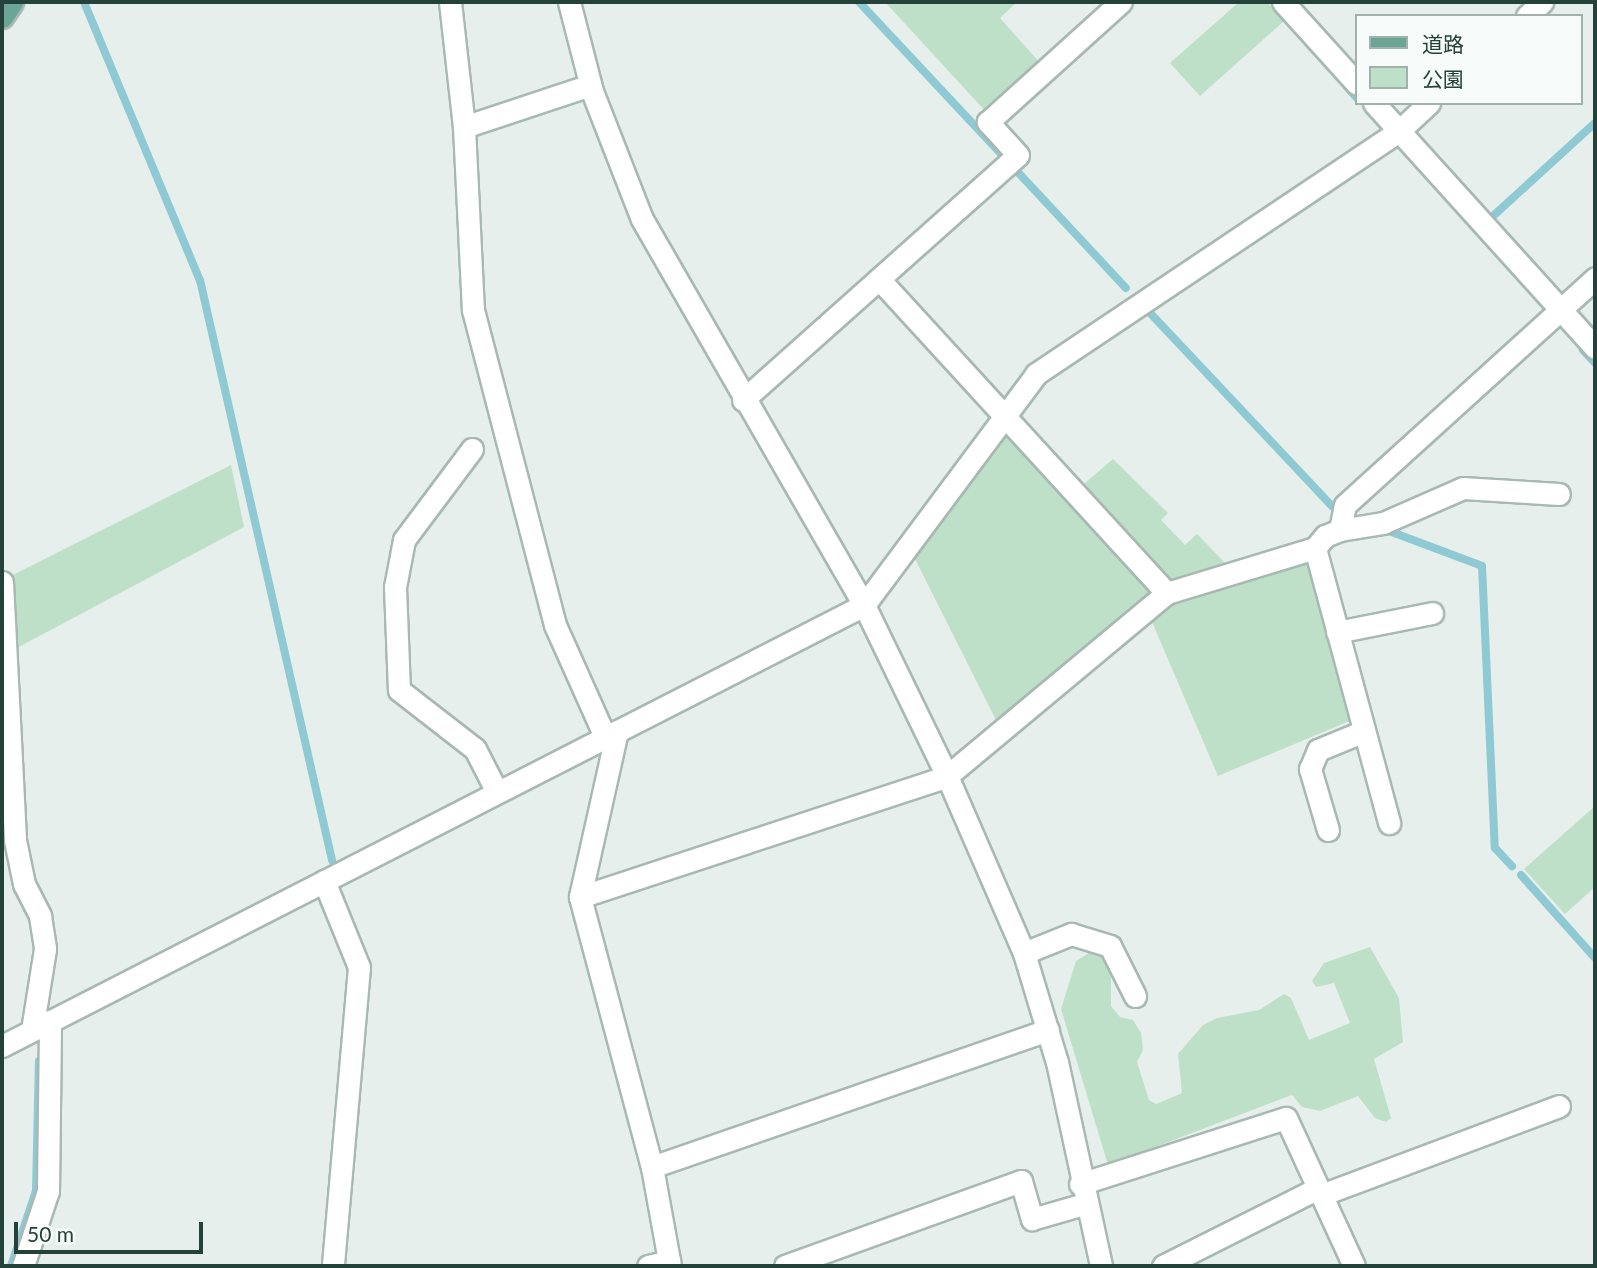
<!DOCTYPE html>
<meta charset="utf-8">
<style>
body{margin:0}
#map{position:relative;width:1597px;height:1268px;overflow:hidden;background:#e6efeb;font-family:Lato,"Noto Sans JP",sans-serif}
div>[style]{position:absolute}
.green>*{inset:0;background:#bfe0c8}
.stream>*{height:8px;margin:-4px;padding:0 4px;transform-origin:4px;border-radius:4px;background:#8ec9d4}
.roads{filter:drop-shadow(2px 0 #a8b8b2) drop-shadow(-2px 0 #a8b8b2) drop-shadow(0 2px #a8b8b2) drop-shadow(0 -2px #a8b8b2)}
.minor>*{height:21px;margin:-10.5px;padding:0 10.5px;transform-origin:10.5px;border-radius:10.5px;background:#fff}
.major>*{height:21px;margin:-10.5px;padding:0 10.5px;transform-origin:10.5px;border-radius:10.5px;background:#6aa596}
span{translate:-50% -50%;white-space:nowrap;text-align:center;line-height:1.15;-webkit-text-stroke:7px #f7fbf9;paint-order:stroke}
.frame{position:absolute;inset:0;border:4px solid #24423a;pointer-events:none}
.legend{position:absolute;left:1355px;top:14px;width:228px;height:91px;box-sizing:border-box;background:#f7fbf9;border:2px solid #a3b1ad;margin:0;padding:9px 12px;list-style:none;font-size:21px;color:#24423a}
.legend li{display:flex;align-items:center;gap:14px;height:35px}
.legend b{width:35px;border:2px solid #a3b1ad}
.scale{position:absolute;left:14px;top:1222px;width:189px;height:32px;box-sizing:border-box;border:4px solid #24423a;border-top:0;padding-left:9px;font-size:21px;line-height:24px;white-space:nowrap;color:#24423a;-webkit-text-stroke:5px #f7fbf9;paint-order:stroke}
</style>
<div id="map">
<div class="green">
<div style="clip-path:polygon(885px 2px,1017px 2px,1000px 18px,1042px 65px,988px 114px)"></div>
<div style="clip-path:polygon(1239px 2px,1267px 2px,1284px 21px,1200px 96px,1170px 63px)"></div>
<div style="clip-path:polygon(1007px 428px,1157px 588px,999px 726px,913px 555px)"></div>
<div style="clip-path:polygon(1113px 459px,1168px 513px,1161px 520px,1185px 545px,1197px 534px,1228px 566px,1176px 579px,1168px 586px,1078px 489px)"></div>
<div style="clip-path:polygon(231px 465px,244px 527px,15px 649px,11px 576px)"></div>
<div style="clip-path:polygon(1302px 561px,1313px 567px,1352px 720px,1218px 776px,1149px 615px,1179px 594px)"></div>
<div style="clip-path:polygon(1595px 806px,1595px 887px,1565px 914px,1524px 869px)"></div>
<div style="clip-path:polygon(1370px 947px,1399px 998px,1403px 1042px,1374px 1059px,1391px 1118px,1386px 1122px,1375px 1118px,1358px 1096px,1320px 1111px,1302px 1107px,1292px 1095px,1108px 1165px,1061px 1009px,1076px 961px,1089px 953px,1102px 953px,1111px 961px,1111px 1006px,1120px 1017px,1133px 1020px,1141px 1033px,1143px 1050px,1137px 1062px,1149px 1100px,1156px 1104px,1182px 1093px,1178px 1054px,1203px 1025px,1217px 1018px,1259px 1010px,1284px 994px,1291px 998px,1309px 1040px,1350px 1023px,1334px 983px,1316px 987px,1312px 981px,1324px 963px)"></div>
</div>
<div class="stream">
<div style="left:84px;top:2px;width:301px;rotate:67.4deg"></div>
<div style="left:200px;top:280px;width:595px;rotate:77.18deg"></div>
<div style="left:859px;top:2px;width:212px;rotate:46.9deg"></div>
<div style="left:1347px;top:87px;width:15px;rotate:48deg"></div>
<div style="left:1014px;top:168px;width:164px;rotate:47deg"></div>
<div style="left:1492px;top:217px;width:139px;rotate:-42.4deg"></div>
<div style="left:1151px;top:314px;width:264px;rotate:46.7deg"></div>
<div style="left:1583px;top:350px;width:18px;rotate:47deg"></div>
<div style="left:1389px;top:531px;width:99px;rotate:20.6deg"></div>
<div style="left:1482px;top:566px;width:282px;rotate:87.4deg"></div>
<div style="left:1495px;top:848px;width:25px;rotate:47deg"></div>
<div style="left:1521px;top:875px;width:111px;rotate:48.3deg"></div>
<div style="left:11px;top:1266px;width:79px;rotate:-71.6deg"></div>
<div style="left:36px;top:1191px;width:130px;rotate:-88.7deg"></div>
</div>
<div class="roads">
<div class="minor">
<div style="left:450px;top:2px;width:126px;rotate:83.6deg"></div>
<div style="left:464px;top:127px;width:183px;rotate:87.2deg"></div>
<div style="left:473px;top:310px;width:325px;rotate:75.4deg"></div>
<div style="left:555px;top:625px;width:123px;rotate:65.9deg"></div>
<div style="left:569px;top:2px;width:92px;rotate:75.5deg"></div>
<div style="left:592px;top:91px;width:137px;rotate:68.7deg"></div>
<div style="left:642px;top:219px;width:445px;rotate:60.1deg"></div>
<div style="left:864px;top:605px;width:190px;rotate:64.1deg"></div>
<div style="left:947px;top:776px;width:193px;rotate:66.5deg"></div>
<div style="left:1024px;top:953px;width:114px;rotate:73.2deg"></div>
<div style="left:1057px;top:1062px;width:209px;rotate:77.8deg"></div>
<div style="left:1283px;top:2px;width:110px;rotate:47.9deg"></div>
<div style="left:1527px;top:16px;width:21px;rotate:-43deg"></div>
<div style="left:1374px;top:103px;width:330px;rotate:47.9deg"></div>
<div style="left:464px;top:127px;width:133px;rotate:-18.4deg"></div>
<div style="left:879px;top:279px;width:426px;rotate:47.5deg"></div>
<div style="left:743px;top:400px;width:368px;rotate:-41.7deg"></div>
<div style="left:1018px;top:155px;width:45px;rotate:-132.3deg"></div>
<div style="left:988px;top:122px;width:179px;rotate:-42.1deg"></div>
<div style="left:472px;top:449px;width:114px;rotate:126.8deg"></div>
<div style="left:404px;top:540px;width:48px;rotate:100.8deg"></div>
<div style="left:395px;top:587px;width:103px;rotate:87.8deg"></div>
<div style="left:399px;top:690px;width:96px;rotate:37.8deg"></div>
<div style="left:475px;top:749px;width:48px;rotate:62.9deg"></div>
<div style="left:1340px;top:530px;width:44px;rotate:-9.2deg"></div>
<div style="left:1383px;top:523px;width:87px;rotate:-23.6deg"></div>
<div style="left:1463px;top:488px;width:96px;rotate:3.6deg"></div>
<div style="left:1315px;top:548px;width:16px;rotate:-50deg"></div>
<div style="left:1325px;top:536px;width:16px;rotate:-22deg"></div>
<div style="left:1340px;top:530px;width:25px;rotate:-79deg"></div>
<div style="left:1345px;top:505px;width:338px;rotate:-42.2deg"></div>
<div style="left:2px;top:582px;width:258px;rotate:87.1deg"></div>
<div style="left:15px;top:840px;width:45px;rotate:78.4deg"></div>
<div style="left:24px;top:884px;width:36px;rotate:63deg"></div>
<div style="left:40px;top:916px;width:33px;rotate:81deg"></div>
<div style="left:45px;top:949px;width:82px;rotate:99.1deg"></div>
<div style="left:1337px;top:632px;width:97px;rotate:-11.3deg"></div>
<div style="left:617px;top:731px;width:170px;rotate:102.6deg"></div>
<div style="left:580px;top:897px;width:279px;rotate:75.1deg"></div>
<div style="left:652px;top:1167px;width:101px;rotate:79.7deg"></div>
<div style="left:1328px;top:830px;width:64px;rotate:-106.4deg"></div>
<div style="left:1310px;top:769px;width:21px;rotate:-67deg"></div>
<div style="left:1318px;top:750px;width:50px;rotate:-22.4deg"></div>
<div style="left:324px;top:881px;width:93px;rotate:67.9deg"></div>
<div style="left:359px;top:967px;width:300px;rotate:95deg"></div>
<div style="left:580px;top:897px;width:386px;rotate:-18.2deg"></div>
<div style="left:947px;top:776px;width:286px;rotate:-39.8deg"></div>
<div style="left:1167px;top:593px;width:155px;rotate:-16.9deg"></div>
<div style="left:1315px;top:548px;width:285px;rotate:74.9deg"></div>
<div style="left:1024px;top:953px;width:51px;rotate:-22deg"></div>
<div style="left:1071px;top:934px;width:41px;rotate:17.1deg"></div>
<div style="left:1110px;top:946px;width:56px;rotate:63.4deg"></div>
<div style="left:2px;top:1046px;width:968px;rotate:-27.09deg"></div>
<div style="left:864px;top:605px;width:288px;rotate:-53.3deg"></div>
<div style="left:1036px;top:374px;width:437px;rotate:-33.8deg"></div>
<div style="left:1399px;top:131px;width:41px;rotate:-43deg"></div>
<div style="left:652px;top:1167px;width:419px;rotate:-19.1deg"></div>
<div style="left:1080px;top:1184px;width:216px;rotate:-17.8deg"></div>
<div style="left:1286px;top:1118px;width:163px;rotate:65.3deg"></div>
<div style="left:1321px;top:1195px;width:254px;rotate:-20.5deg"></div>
<div style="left:23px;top:1266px;width:79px;rotate:-71.6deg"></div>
<div style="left:48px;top:1191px;width:170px;rotate:-89.3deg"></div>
<div style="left:648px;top:1266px;width:22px;rotate:-13deg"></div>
<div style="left:785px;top:1266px;width:251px;rotate:-19.8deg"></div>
<div style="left:1021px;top:1181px;width:40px;rotate:74deg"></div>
<div style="left:1032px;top:1219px;width:54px;rotate:-16.1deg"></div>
<div style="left:1163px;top:1266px;width:174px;rotate:-26.7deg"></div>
</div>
<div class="major">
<div style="left:2px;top:17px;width:18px;rotate:-56deg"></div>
</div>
</div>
<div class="frame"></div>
<ul class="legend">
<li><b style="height:9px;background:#6aa596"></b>道路</li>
<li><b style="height:19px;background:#bfe0c8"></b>公園</li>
</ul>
<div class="scale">50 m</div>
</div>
